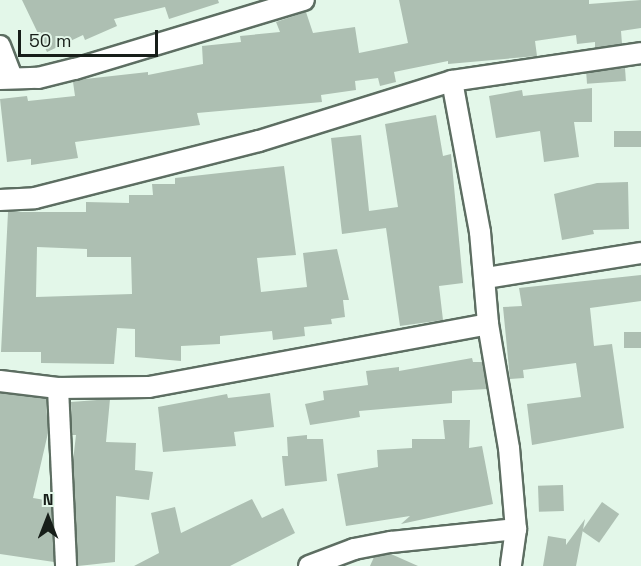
<!DOCTYPE html>
<style>
body{margin:0}
#map{position:relative;width:641px;height:566px;overflow:hidden;background:#e3f7e9;font-family:"Space Grotesk",sans-serif}
div>[style]{position:absolute}
.building>*{inset:0;background:#adbfb2;transform-origin:0 0}
.roads{filter:drop-shadow(2px 0 #5d6e62) drop-shadow(-2px 0 #5d6e62) drop-shadow(0 2px #5d6e62) drop-shadow(0 -2px #5d6e62)}
.minor>*{height:20px;margin:-10px;padding:0 10px;transform-origin:10px;border-radius:10px;background:#fff}
span{translate:-50% -50%;white-space:nowrap;text-align:center;line-height:1.15;-webkit-text-stroke:4.5px #e3f7e9;paint-order:stroke}
.north{position:absolute;left:18px;top:488px;width:60px;height:60px;-webkit-text-stroke:4px #e3f7e9;paint-order:stroke;rotate:0deg;font-size:16px;font-weight:700;line-height:24px;text-align:center;color:#171e19}
.north::after{content:'';display:block;margin:auto;width:21px;height:27px;background:#171e19;clip-path:polygon(50% 0,100% 100%,50% 72%,0 100%)}
.scale{position:absolute;left:18px;top:30px;width:140px;height:27px;box-sizing:border-box;border:3px solid #171e19;border-top:0;padding-left:8px;font-size:18px;line-height:21px;white-space:nowrap;color:#171e19;-webkit-text-stroke:4px #e3f7e9;paint-order:stroke}
</style>
<div id="map">
<div class="building">
<div style="clip-path:polygon(22px 0,218px 0,219px 3px,169px 19px,165px 7px,114px 19px,117px 26px,85px 40px,83px 35px,47px 52px)"></div>
<div style="clip-path:polygon(399px 0,589px 0,589px 4px,641px 0,641px 28px,621px 31px,622px 44px,595px 48px,595px 42px,577px 44px,576px 35px,535px 41px,537px 56px,448px 64px,448px 61px,394px 72px,396px 82px,380px 86px,378px 78px,355px 81px,356px 90px,321px 95px,322px 102px,197px 113px,200px 125px,75px 142px,78px 158px,31px 165px,31px 159px,7px 162px,0 99px,27px 96px,28px 101px,75px 96px,73px 82px,85px 79px,148px 72px,148px 75px,203px 64px,202px 46px,241px 42px,240px 36px,280px 32px,276px 22px,306px 12px,313px 33px,355px 27px,359px 53px,408px 43px)"></div>
<div style="left:625px;top:68px;width:13px;height:39px;rotate:86deg"></div>
<div style="clip-path:polygon(592px 88px,592px 122px,574px 122px,579px 157px,544px 162px,540px 131px,496px 138px,489px 96px,522px 90px,523px 96px)"></div>
<div style="clip-path:polygon(436px 115px,443px 156px,451px 154px,463px 283px,439px 286px,443px 320px,400px 326px,386px 228px,342px 234px,331px 138px,361px 135px,369px 211px,398px 207px,385px 124px)"></div>
<div style="left:641px;top:131px;width:16px;height:27px;rotate:90deg"></div>
<div style="clip-path:polygon(evenodd,284px 166px,296px 255px,257px 258px,261px 292px,307px 287px,303px 253px,337px 249px,349px 300px,343px 300px,345px 317px,331px 319px,332px 324px,304px 327px,305px 336px,273px 340px,272px 331px,220px 336px,220px 344px,181px 346px,181px 361px,135px 357px,135px 329px,117px 328px,114px 364px,41px 363px,41px 352px,1px 352px,8px 212px,86px 212px,86px 202px,129px 203px,129px 195px,153px 195px,152px 184px,175px 184px,175px 178px,284px 166px,37px 247px,87px 249px,87px 257px,131px 257px,132px 294px,36px 297px,37px 247px)"></div>
<div style="clip-path:polygon(628px 182px,629px 229px,593px 230px,594px 234px,562px 240px,554px 194px,597px 183px)"></div>
<div style="clip-path:polygon(641px 275px,641px 301px,590px 308px,594px 346px,612px 344px,624px 428px,532px 445px,527px 404px,581px 397px,576px 363px,523px 370px,524px 378px,510px 379px,503px 307px,522px 306px,519px 288px)"></div>
<div style="left:641px;top:332px;width:16px;height:17px;rotate:90deg"></div>
<div style="clip-path:polygon(472px 358px,473px 362px,482px 362px,487px 389px,452px 391px,452px 403px,359px 411px,360px 417px,310px 425px,305px 404px,324px 400px,323px 391px,368px 385px,366px 371px,399px 367px,399px 371px)"></div>
<div style="clip-path:polygon(0 393px,46px 399px,48px 433px,33px 498px,51px 501px,54px 562px,0 554px)"></div>
<div style="clip-path:polygon(270px 393px,274px 427px,234px 432px,236px 446px,163px 452px,158px 407px,227px 394px,228px 398px)"></div>
<div style="clip-path:polygon(110px 399px,106px 442px,136px 443px,135px 470px,153px 472px,149px 500px,116px 496px,115px 562px,78px 566px,73px 461px,76px 435px,72px 435px,71px 402px)"></div>
<div style="clip-path:polygon(443px 420px,470px 420px,469px 448px,482px 446px,493px 504px,401px 524px,410px 516px,346px 526px,337px 474px,378px 467px,377px 450px,412px 448px,412px 439px,445px 439px)"></div>
<div style="clip-path:polygon(307px 435px,307px 439px,323px 439px,327px 481px,285px 486px,282px 456px,288px 456px,287px 437px)"></div>
<div style="left:563px;top:485px;width:26px;height:25px;rotate:88deg"></div>
<div style="clip-path:polygon(252px 499px,262px 518px,283px 508px,295px 533px,230px 566px,134px 566px,159px 553px,151px 513px,175px 507px,181px 533px)"></div>
<div style="left:602px;top:502px;width:21px;height:35px;rotate:35deg"></div>
<div style="clip-path:polygon(585px 519px,576px 566px,543px 566px,548px 536px,566px 539px,566px 545px)"></div>
<div style="clip-path:polygon(391px 554px,418px 566px,370px 566px,374px 557px)"></div>
</div>
<div class="roads">
<div class="minor">
<div style="left:0;top:46px;width:33px;rotate:69deg"></div>
<div style="left:0;top:79px;width:38px;rotate:-2deg"></div>
<div style="left:38px;top:78px;width:38px;rotate:-14deg"></div>
<div style="left:75px;top:69px;width:239px;rotate:-16.8deg"></div>
<div style="left:452px;top:81px;width:154px;rotate:79.5deg"></div>
<div style="left:480px;top:232px;width:92px;rotate:85deg"></div>
<div style="left:488px;top:324px;width:126px;rotate:80.4deg"></div>
<div style="left:509px;top:448px;width:81px;rotate:85.1deg"></div>
<div style="left:516px;top:529px;width:37px;rotate:98deg"></div>
<div style="left:0;top:200px;width:35px;rotate:-3deg"></div>
<div style="left:35px;top:198px;width:231px;rotate:-14.3deg"></div>
<div style="left:259px;top:141px;width:202px;rotate:-17.3deg"></div>
<div style="left:452px;top:81px;width:191px;rotate:-8.4deg"></div>
<div style="left:486px;top:278px;width:157px;rotate:-9.2deg"></div>
<div style="left:0;top:381px;width:58px;rotate:6.9deg"></div>
<div style="left:58px;top:388px;width:91px;rotate:-0.6deg"></div>
<div style="left:149px;top:387px;width:345px;rotate:-10.5deg"></div>
<div style="left:58px;top:388px;width:178px;rotate:87.4deg"></div>
<div style="left:309px;top:566px;width:48px;rotate:-20.7deg"></div>
<div style="left:354px;top:549px;width:38px;rotate:-11deg"></div>
<div style="left:391px;top:542px;width:126px;rotate:-5.9deg"></div>
</div>
</div>
<div class="north">N</div>
<div class="scale">50 m</div>
</div>
